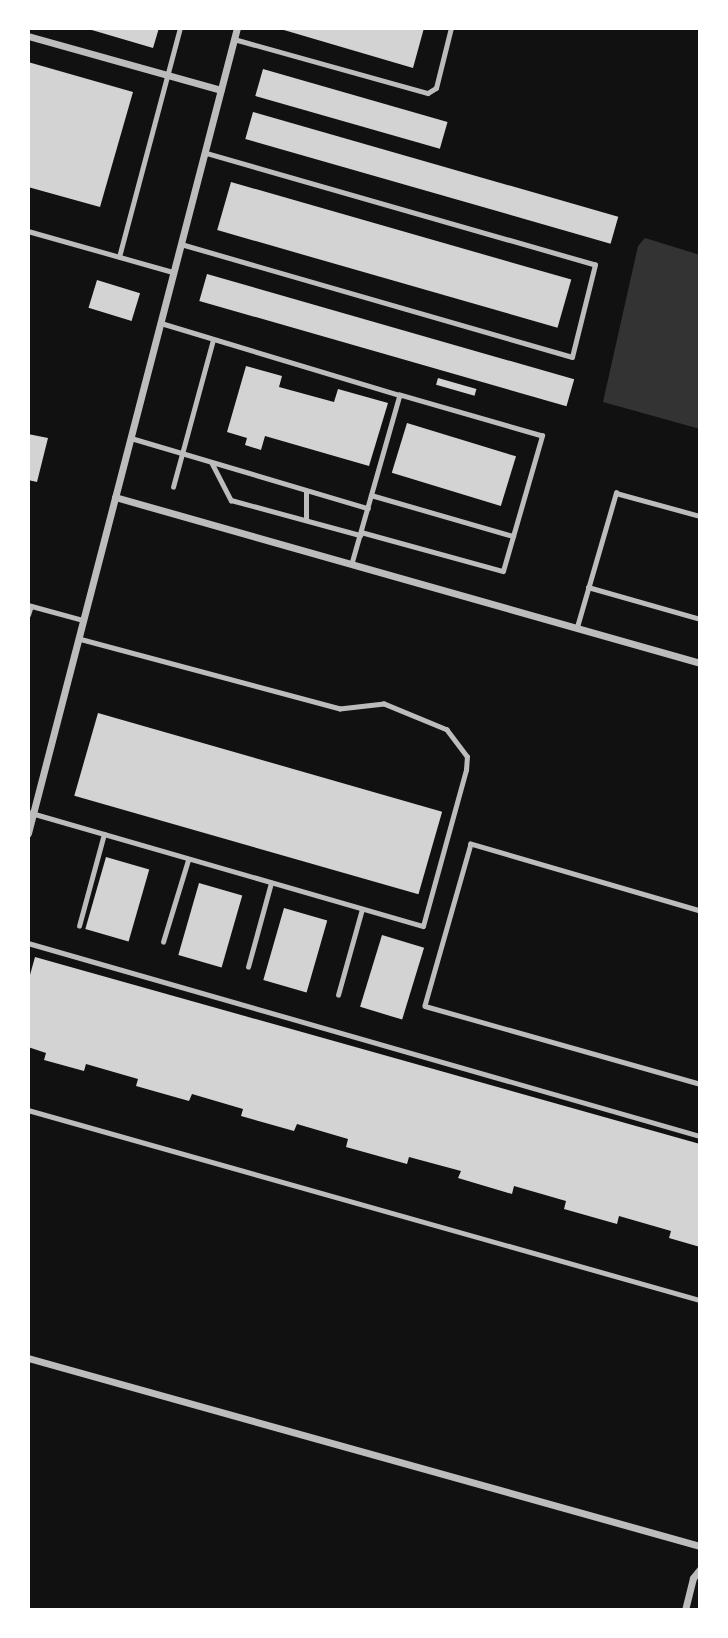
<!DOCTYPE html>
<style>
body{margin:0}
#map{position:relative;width:728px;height:1638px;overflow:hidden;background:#111;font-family:Jost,sans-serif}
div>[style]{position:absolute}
.water>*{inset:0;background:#333}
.building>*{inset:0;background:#d3d3d3;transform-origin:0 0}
.service>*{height:4.5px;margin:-2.25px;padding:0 2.25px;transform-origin:2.25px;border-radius:2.25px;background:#bcbcbc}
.minor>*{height:7px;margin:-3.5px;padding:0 3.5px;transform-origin:3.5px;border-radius:3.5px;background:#bcbcbc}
span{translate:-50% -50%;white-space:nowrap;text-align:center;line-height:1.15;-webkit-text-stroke:5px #fff;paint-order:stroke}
.frame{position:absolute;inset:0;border:30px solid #fff;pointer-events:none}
</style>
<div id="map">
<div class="water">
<div style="clip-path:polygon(645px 238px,700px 255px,700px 429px,603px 402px,638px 246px)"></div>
</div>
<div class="building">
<div style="clip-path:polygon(85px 28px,159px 28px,153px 48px)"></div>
<div style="clip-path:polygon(277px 28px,424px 28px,413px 68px)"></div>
<div style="clip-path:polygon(28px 62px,133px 92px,100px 207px,28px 187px)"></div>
<div style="left:263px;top:69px;width:192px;height:28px;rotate:16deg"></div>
<div style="left:253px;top:112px;width:380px;height:28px;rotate:16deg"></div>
<div style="left:231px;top:182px;width:354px;height:50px;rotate:16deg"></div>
<div style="left:207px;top:274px;width:382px;height:28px;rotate:16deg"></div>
<div style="left:97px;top:280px;width:45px;height:29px;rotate:17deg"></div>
<div style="clip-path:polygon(246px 366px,282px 376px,279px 387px,334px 402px,338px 389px,388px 403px,369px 466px,265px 436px,261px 450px,245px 445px,247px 438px,227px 432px)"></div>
<div style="left:438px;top:378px;width:40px;height:7px;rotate:16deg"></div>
<div style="left:407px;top:423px;width:114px;height:52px;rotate:17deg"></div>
<div style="clip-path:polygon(28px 434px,48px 438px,37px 482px,28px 480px)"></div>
<div style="left:98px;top:713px;width:358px;height:86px;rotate:16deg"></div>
<div style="left:106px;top:857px;width:45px;height:75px;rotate:16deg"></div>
<div style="left:199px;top:883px;width:45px;height:75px;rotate:16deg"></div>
<div style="left:284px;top:908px;width:45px;height:75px;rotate:16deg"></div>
<div style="left:382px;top:935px;width:44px;height:75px;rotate:17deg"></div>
<div style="clip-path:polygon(35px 957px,700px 1144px,700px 1247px,669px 1238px,671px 1231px,619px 1216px,617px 1224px,564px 1209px,566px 1201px,514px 1186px,512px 1194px,458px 1178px,461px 1171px,409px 1157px,407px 1164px,346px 1147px,348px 1139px,297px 1124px,294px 1131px,241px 1116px,243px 1109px,192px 1094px,189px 1101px,136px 1086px,138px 1079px,86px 1064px,84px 1071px,44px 1060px,46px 1053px,28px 1047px,28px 982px)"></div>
</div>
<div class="service">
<div style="left:234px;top:39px;width:201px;rotate:15.6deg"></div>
<div style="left:428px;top:93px;width:9px;rotate:-32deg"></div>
<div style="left:436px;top:88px;width:62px;rotate:-76deg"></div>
<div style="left:28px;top:231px;width:151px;rotate:15.8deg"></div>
<div style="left:181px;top:244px;width:407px;rotate:16.1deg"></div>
<div style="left:572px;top:357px;width:95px;rotate:-76deg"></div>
<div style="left:595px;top:265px;width:406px;rotate:-164deg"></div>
<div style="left:119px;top:257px;width:237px;rotate:-75.1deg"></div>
<div style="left:161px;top:323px;width:250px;rotate:16.8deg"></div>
<div style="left:400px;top:395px;width:175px;rotate:105.9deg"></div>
<div style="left:131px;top:438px;width:247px;rotate:16.5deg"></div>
<div style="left:212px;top:463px;width:42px;rotate:62.8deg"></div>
<div style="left:231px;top:500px;width:134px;rotate:15.2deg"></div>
<div style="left:173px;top:487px;width:152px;rotate:-74.8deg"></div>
<div style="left:371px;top:495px;width:148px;rotate:16.1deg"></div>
<div style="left:306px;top:520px;width:29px;rotate:-90deg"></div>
<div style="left:361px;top:532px;width:147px;rotate:15.4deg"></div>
<div style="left:503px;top:571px;width:141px;rotate:-73.9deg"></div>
<div style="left:542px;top:436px;width:148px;rotate:-163.9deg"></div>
<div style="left:588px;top:587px;width:116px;rotate:15.9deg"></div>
<div style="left:28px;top:605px;width:57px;rotate:15.3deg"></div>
<div style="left:28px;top:615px;width:9px;rotate:-72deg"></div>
<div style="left:577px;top:627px;width:140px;rotate:-73.8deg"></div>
<div style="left:616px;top:493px;width:87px;rotate:15.3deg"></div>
<div style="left:28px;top:812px;width:411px;rotate:16.1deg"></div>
<div style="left:423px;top:926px;width:162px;rotate:-74.6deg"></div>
<div style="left:466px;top:770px;width:13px;rotate:-86deg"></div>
<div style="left:467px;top:757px;width:34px;rotate:-127deg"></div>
<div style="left:447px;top:730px;width:68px;rotate:-157.6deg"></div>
<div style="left:384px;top:704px;width:44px;rotate:173.5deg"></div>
<div style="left:340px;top:709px;width:270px;rotate:-165deg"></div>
<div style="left:700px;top:911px;width:239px;rotate:-163.7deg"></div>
<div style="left:471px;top:844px;width:168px;rotate:105.9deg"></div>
<div style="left:425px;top:1006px;width:286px;rotate:15.8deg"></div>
<div style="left:79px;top:926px;width:95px;rotate:-74.8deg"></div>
<div style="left:163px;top:942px;width:86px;rotate:-73deg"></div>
<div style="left:28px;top:943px;width:699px;rotate:16.02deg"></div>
<div style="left:248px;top:967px;width:87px;rotate:-74.7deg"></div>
<div style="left:338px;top:995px;width:89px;rotate:-74.4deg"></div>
<div style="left:28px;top:1110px;width:698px;rotate:15.79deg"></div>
</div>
<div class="minor">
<div style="left:28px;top:36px;width:200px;rotate:15.6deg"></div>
<div style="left:115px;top:497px;width:608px;rotate:15.84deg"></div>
<div style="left:28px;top:833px;width:832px;rotate:-75.45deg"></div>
<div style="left:28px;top:1358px;width:698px;rotate:15.63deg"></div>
<div style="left:685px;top:1610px;width:33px;rotate:-76deg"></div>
<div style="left:693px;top:1578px;width:11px;rotate:-52deg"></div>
</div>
<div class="frame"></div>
</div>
